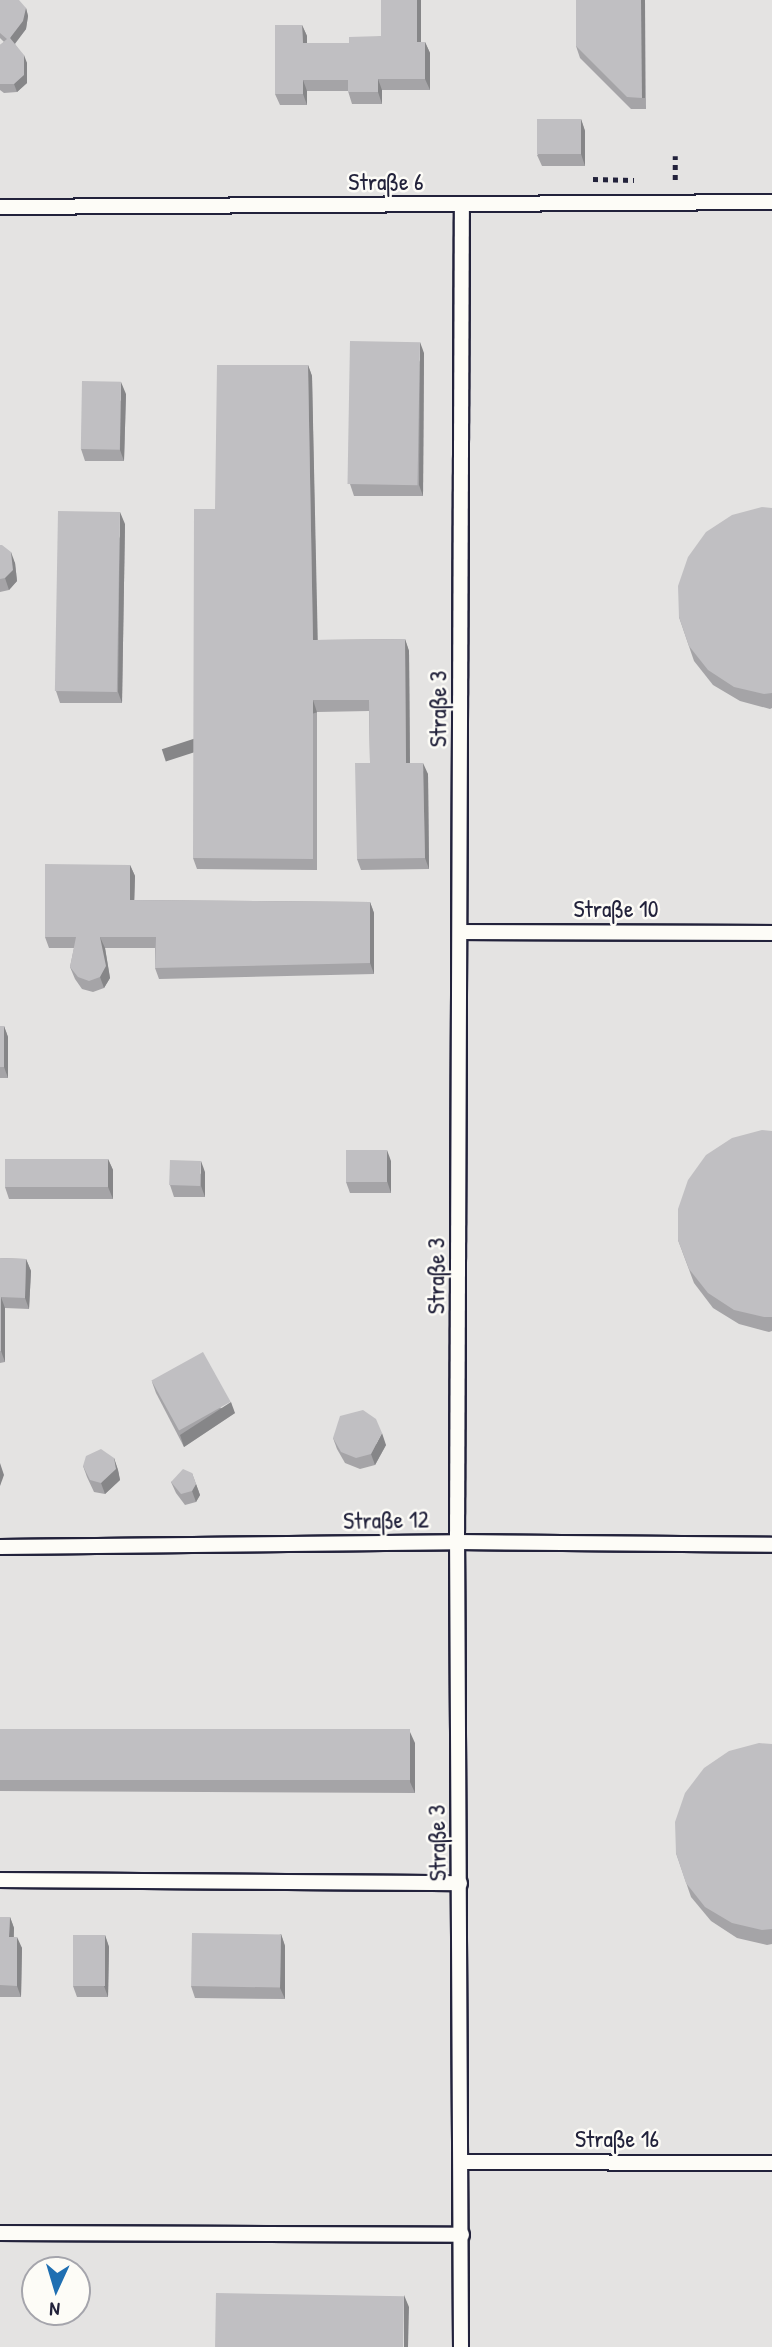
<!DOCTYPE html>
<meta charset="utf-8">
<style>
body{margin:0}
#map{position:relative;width:772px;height:2347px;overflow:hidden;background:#f4f3ef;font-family:"Patrick Hand",sans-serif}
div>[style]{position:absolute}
.built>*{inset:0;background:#e4e3e2}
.path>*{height:4.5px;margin-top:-2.25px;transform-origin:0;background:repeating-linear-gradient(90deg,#22223b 0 5px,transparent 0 10px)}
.roads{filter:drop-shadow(2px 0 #22223b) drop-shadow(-2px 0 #22223b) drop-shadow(0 2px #22223b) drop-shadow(0 -2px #22223b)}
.service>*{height:14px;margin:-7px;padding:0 7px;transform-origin:7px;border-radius:7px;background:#fdfcf7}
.wall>*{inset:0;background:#a5a4a7}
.shaded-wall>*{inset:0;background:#868688;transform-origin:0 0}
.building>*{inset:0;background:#c0bfc2;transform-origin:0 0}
span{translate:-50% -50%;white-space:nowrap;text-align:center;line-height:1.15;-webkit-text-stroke:5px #fdfcf7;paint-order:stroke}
.street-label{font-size:24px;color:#22223b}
.north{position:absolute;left:21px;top:2256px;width:70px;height:70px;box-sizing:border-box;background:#fdfcf7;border:2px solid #a5a5ac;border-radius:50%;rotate:184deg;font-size:19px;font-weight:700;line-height:28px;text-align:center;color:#22223b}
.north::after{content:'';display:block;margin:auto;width:24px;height:32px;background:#1f6fb2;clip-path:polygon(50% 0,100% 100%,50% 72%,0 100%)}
</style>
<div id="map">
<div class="built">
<div style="clip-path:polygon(evenodd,0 0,772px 0,772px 2347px,0 2347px,0 0,35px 2270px,77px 2270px,77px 2312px,35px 2312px,35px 2270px)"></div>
</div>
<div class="path">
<div style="left:593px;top:179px;width:41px;rotate:1.4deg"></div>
<div style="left:675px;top:180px;width:24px;rotate:-90deg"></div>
</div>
<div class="roads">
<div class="service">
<div style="left:0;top:207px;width:772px;rotate:-0.37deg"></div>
<div style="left:461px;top:932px;width:311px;rotate:0.2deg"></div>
<div style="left:0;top:1547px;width:457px;rotate:-0.6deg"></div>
<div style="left:457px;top:1542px;width:315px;rotate:0.5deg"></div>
<div style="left:0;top:1880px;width:460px;rotate:0.4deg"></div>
<div style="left:463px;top:2162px;width:309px;rotate:0.2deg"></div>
<div style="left:0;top:2233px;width:462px;rotate:0.2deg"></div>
<div style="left:461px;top:2347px;width:805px;rotate:-90.28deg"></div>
<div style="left:457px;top:1542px;width:1338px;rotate:-89.79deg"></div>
</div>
</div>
<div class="wall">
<div style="clip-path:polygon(0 0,26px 8px,28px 16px,26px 29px,15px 44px,27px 63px,27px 83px,17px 92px,4px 93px,0 90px,0 45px,4px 42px,0 38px)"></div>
<div style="clip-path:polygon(381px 0,421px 0,421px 42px,425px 42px,430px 53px,430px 90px,382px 90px,382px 104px,352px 104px,348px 91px,307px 91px,307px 105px,280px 105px,275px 94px,302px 25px,307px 36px,307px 43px,349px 43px,381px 36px)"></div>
<div style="clip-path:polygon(645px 0,646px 109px,631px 109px,580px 58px,576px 46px)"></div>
<div style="clip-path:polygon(581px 119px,585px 131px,585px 166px,542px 166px,537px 155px)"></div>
<div style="clip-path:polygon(424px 353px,423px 496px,354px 496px,350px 484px)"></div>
<div style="clip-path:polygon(308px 365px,312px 376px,317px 640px,405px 639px,409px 651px,410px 763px,428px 774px,429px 869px,361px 870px,357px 859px,370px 763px,369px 711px,317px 712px,317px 870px,197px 869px,193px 858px,215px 509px)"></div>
<div style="clip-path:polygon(126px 394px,124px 461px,85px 461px,81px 449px)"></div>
<div style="clip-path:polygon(772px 508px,772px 708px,770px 709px,740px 701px,713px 685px,694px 661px,679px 617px)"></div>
<div style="clip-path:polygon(125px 524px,122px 703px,60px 703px,56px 691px)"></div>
<div style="clip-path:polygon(0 545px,15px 563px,17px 581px,9px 590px,0 592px)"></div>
<div style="clip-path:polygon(130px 865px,135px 876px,134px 900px,370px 902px,374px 913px,374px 974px,159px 979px,155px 968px,155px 948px,105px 948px,110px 978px,104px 988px,93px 992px,82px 989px,75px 979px,70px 967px,74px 948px,49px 948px,45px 937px)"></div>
<div style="clip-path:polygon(0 1026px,4px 1026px,8px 1037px,8px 1078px,0 1078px)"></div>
<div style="clip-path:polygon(772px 1131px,772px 1331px,769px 1332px,739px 1324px,713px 1308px,694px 1283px,678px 1240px)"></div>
<div style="clip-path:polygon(108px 1159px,113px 1170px,113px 1199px,9px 1199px,5px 1187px)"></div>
<div style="clip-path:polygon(391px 1161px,391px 1193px,350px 1193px,346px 1182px)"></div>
<div style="clip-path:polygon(205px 1172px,205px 1197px,174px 1197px,170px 1185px)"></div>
<div style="clip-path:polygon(0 1258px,26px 1259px,31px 1271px,29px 1309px,5px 1308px,5px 1362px,0 1363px)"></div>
<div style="clip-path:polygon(152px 1382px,235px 1413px,184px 1447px,156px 1393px)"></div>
<div style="clip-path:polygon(333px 1438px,386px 1445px,375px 1465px,360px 1469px,345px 1463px,337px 1449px)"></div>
<div style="clip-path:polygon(114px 1458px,118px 1470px,120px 1480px,105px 1494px,94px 1492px,87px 1477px,83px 1466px)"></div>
<div style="clip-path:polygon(192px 1473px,200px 1495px,196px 1502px,185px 1505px,176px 1493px,171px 1482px)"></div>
<div style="clip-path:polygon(0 1729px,415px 1743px,415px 1793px,0 1791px)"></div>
<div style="clip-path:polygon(772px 1744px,772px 1944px,767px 1945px,737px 1938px,711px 1921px,691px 1897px,676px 1853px)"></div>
<div style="clip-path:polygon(0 1917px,10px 1917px,14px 1928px,14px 1937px,22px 1948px,21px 1997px,0 1997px)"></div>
<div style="clip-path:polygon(281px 1934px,285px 1946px,285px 1999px,195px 1998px,191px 1986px)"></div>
<div style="clip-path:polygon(105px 1935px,109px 1947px,108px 1997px,77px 1997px,73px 1986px)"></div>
</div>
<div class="shaded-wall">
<div style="clip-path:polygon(417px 0,421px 0,421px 54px,417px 42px)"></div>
<div style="left:641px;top:0;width:4px;height:98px"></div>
<div style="clip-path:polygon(26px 8px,28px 16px,26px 29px,13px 46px,10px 38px)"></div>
<div style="clip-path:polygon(302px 25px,307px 36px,307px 55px,303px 43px)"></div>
<div style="clip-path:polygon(425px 42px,430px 53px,430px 90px,425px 79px)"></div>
<div style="clip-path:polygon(24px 55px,27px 63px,27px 83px,17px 92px,14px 84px)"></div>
<div style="clip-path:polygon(378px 79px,382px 90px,382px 104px,378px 92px)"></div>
<div style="clip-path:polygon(303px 80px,307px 91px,307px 105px,303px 94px)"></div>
<div style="clip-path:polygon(581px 119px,585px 131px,585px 166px,581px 154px)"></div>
<div style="clip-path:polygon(420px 342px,424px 353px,423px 496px,419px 485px)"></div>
<div style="clip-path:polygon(308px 365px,312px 376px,318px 651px,313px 640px)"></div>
<div style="clip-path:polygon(121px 382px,126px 394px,124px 461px,120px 450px)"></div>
<div style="clip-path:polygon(120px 512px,125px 524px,122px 703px,118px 692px)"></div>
<div style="clip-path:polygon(11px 552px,15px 563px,17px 581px,9px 590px,5px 578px)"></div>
<div style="clip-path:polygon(405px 639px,409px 651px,410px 774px,406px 763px)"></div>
<div style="left:313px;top:700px;width:13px;height:159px;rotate:72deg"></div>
<div style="clip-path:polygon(423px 763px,428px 774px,429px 869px,425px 858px)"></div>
<div style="clip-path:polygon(130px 865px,135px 876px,134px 912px,130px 900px)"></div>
<div style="clip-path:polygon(370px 902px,374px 913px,374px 974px,370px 963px)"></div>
<div style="clip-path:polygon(100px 937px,105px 948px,110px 978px,104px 988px,100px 977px)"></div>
<div style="clip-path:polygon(4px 1026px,8px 1037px,8px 1078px,4px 1067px)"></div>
<div style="clip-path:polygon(387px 1150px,391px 1161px,391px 1193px,387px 1181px)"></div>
<div style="clip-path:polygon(108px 1159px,113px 1170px,113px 1199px,108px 1187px)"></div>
<div style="clip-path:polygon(201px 1161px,205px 1172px,205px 1197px,201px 1186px)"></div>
<div style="clip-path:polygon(26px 1259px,31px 1271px,29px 1309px,25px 1298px)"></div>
<div style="clip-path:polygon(1px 1297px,5px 1308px,5px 1362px,1px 1351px)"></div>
<div style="clip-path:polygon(231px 1402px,235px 1413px,184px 1447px,180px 1435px)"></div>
<div style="clip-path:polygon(382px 1433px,386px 1445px,375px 1465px,371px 1454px)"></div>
<div style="clip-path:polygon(114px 1458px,118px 1470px,120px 1480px,105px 1494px,101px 1483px)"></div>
<div style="clip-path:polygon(0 1463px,4px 1475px,0 1486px)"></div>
<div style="clip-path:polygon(196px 1484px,200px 1495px,196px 1502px,192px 1491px)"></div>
<div style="clip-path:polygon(410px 1732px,415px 1743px,415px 1793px,410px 1782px)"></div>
<div style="clip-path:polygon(10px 1917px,14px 1928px,13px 1948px,9px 1937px)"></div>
<div style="clip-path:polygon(281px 1934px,285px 1946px,285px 1999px,280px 1988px)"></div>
<div style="clip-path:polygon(105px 1935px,109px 1947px,108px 1997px,104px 1986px)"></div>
<div style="clip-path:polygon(17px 1937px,22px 1948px,21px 1997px,17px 1986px)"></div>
<div style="clip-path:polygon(404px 2295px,409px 2307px,408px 2347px,404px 2347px)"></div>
</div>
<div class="building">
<div style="clip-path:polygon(0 0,19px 0,26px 8px,23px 21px,10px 38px,24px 55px,24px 75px,14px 84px,0 84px,0 45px,7px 39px,0 33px)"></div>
<div style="clip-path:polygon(381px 0,417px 0,417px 42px,425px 42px,425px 79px,378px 79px,378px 92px,348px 92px,348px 80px,303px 80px,303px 94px,275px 94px,275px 25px,302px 25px,303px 43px,349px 43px,349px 37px,381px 36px)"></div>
<div style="clip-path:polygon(576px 0,641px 0,642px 98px,627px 97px,576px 46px)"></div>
<div style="left:581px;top:119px;width:35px;height:44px;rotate:90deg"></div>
<div style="left:350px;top:341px;width:70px;height:143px;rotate:1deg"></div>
<div style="clip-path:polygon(217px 365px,308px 365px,313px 640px,405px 639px,406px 763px,423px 763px,425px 858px,357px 859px,355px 763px,370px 763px,369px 700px,313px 700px,313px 859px,193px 858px,194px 509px,215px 509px)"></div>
<div style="left:82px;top:381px;width:39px;height:68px;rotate:1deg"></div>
<div style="clip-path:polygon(762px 507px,772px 508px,772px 693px,764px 694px,734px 687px,708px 670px,689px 646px,679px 617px,678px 586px,688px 557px,706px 532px,732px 515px)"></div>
<div style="left:120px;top:512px;width:180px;height:62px;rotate:91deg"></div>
<div style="clip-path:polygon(0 545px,2px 545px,11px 552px,13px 570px,5px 578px,0 579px)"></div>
<div style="clip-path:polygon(45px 864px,130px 865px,130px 900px,370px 902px,370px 963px,155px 968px,156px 937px,100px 937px,106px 966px,100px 977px,89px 981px,78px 977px,70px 967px,76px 937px,45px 937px)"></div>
<div style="left:0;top:1026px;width:4px;height:41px"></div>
<div style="clip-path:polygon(762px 1130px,772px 1131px,772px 1317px,764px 1317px,734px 1310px,708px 1293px,689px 1269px,678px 1240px,678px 1209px,688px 1180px,706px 1155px,732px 1138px)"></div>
<div style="left:346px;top:1150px;width:41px;height:32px"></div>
<div style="left:5px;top:1159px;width:103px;height:28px"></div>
<div style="left:170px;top:1160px;width:31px;height:25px;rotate:2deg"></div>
<div style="clip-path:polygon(0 1258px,26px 1259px,25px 1298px,1px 1297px,1px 1351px,0 1351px)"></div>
<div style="left:203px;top:1352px;width:57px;height:59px;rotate:61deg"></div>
<div style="clip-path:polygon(363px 1410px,376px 1419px,382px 1433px,371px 1454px,356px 1458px,341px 1452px,333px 1438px,340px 1416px)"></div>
<div style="clip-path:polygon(101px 1449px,114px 1458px,116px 1469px,101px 1483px,90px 1480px,83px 1466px,86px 1456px)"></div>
<div style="clip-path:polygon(183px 1469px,192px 1473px,196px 1484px,192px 1491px,181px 1494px,171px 1482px)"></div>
<div style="left:0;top:1729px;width:410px;height:51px"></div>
<div style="clip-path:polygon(759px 1743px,772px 1744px,772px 1929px,762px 1930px,732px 1923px,705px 1907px,686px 1883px,676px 1853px,675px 1822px,685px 1793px,704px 1768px,729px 1751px)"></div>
<div style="clip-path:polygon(0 1917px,10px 1917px,9px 1937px,17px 1937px,17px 1986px,0 1985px)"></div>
<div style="left:192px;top:1933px;width:89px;height:53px;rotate:1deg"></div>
<div style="left:73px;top:1935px;width:32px;height:51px"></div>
<div style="left:216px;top:2293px;width:188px;height:54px;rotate:1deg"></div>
</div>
<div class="street-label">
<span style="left:386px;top:182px">Straße 6</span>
<span style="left:438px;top:709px;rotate:-90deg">Straße 3</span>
<span style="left:616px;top:909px">Straße 10</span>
<span style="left:436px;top:1276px;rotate:-90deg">Straße 3</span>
<span style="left:386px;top:1520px;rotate:-1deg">Straße 12</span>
<span style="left:437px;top:1843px;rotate:-91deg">Straße 3</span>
<span style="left:617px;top:2139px">Straße 16</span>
</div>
<div class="north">N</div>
</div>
